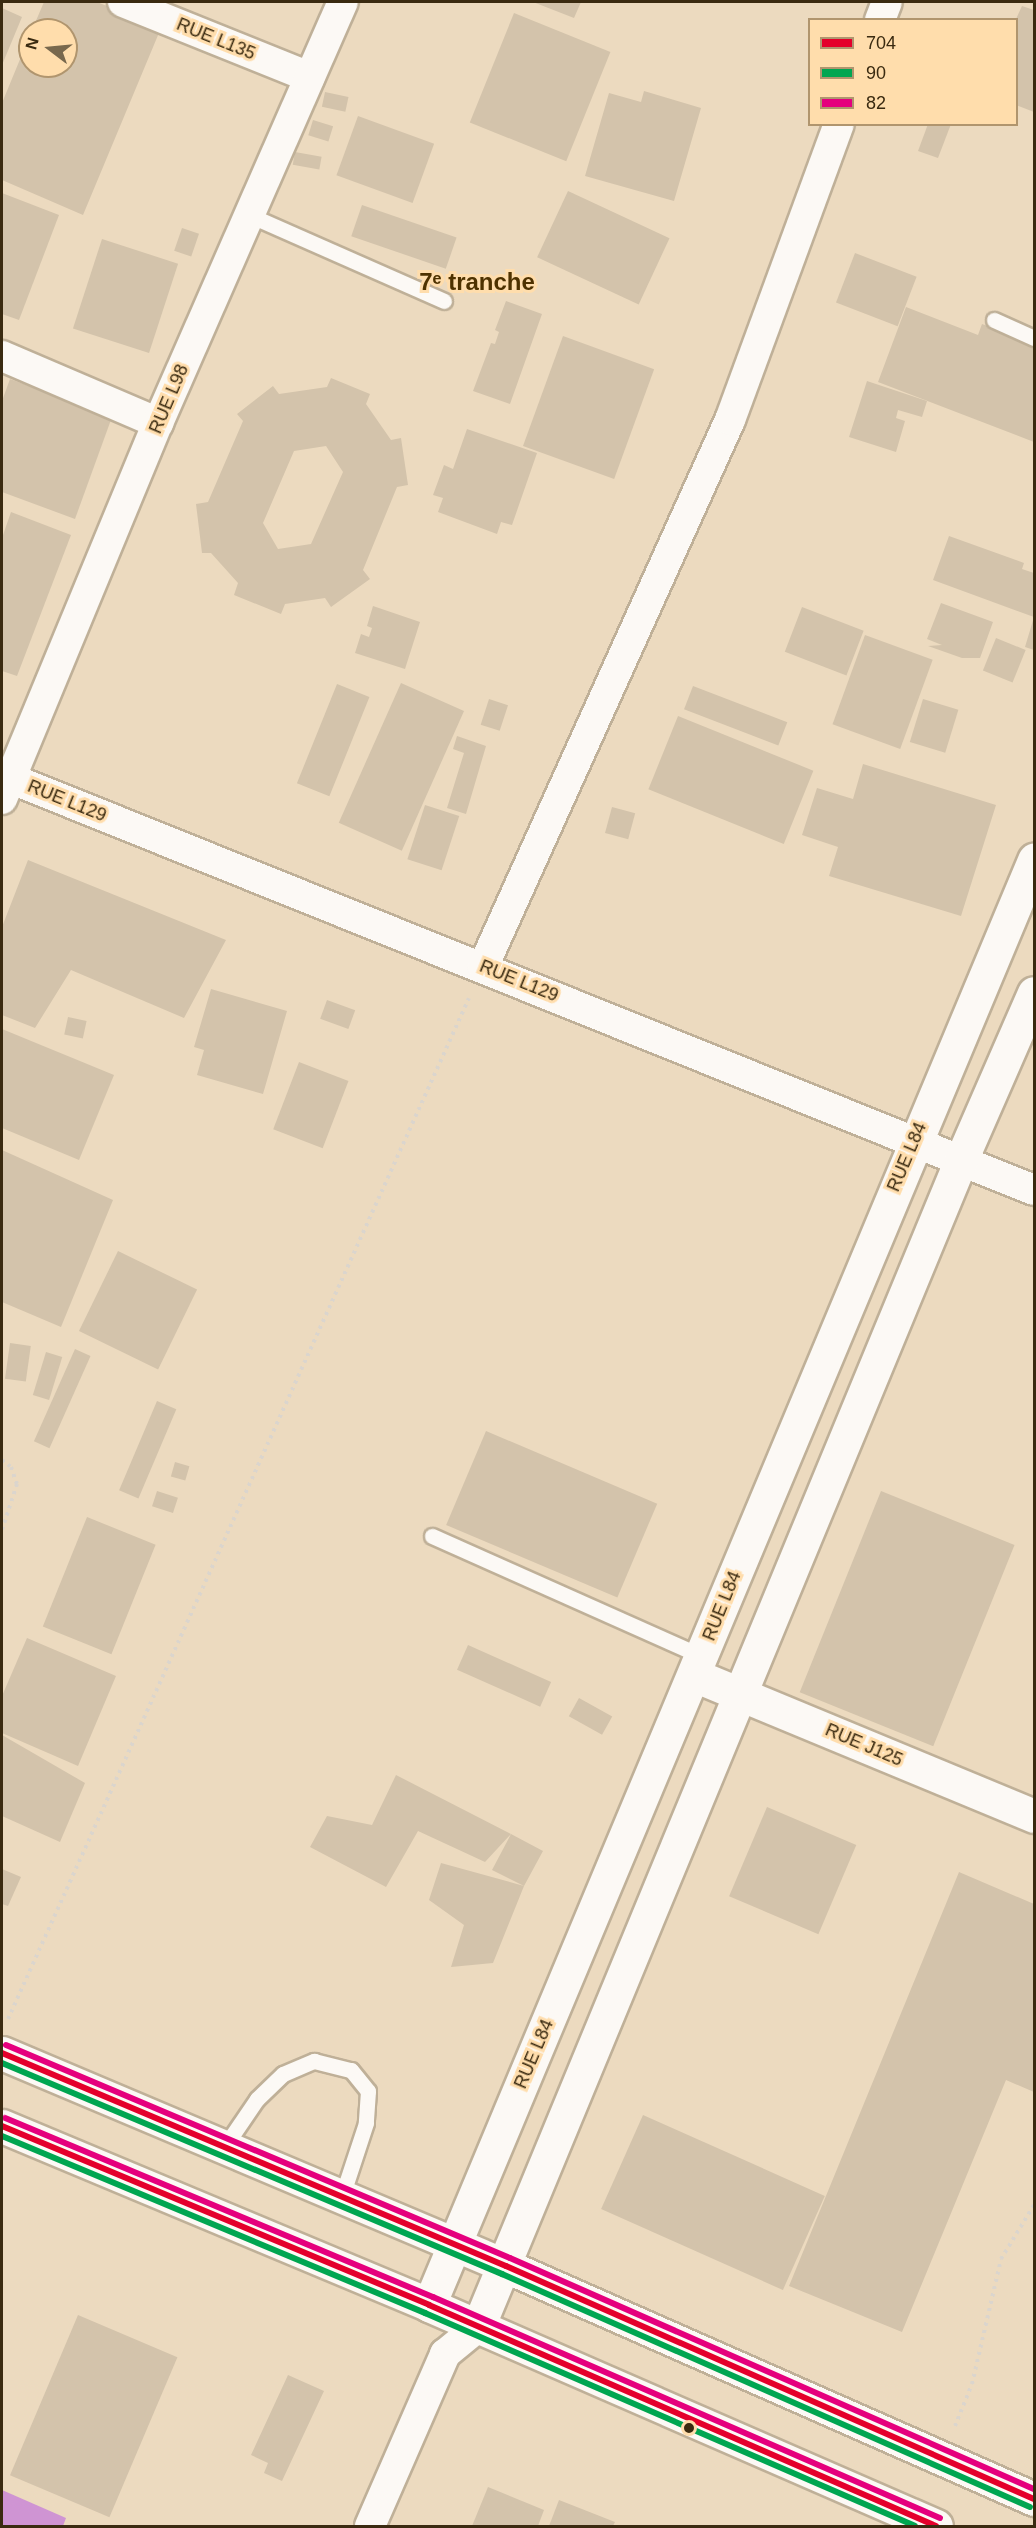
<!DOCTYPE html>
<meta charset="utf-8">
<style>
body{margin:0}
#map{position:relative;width:1036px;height:2528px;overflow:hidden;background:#ecdabf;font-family:Helvetica,sans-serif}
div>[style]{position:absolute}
.water>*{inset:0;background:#cf94d3}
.building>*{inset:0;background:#d3c3ab;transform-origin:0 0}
.path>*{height:4px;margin-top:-2px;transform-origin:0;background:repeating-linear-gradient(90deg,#dbd5cd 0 3px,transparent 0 7.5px)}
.roads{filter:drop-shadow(2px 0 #bfb098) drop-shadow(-2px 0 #bfb098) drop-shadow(0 2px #bfb098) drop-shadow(0 -2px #bfb098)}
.lane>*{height:15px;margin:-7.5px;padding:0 7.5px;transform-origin:7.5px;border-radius:7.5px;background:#fcf9f5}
.street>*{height:30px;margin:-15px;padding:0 15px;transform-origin:15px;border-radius:15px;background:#fcf9f5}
.secondary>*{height:33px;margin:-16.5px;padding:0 16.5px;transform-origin:16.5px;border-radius:16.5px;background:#fcf9f5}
.bus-1>*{height:6px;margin:-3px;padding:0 3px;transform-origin:3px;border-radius:3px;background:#e4002b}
.bus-2>*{height:6px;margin:-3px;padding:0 3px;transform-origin:3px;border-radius:3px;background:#00a651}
.bus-3>*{height:6px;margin:-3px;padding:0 3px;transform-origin:3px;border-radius:3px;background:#e5007d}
.dots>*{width:16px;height:16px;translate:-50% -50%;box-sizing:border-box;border:3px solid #ffddac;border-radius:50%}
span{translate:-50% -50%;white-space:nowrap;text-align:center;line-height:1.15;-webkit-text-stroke:6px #ffddac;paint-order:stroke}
.street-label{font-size:18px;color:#3a2a10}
.district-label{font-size:24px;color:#4e3200;font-weight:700}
.frame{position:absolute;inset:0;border:3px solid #3a2a10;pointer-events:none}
.legend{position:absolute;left:808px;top:18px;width:210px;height:108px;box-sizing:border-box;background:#ffddac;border:2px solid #b0956e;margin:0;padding:8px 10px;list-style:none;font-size:18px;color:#3a2a10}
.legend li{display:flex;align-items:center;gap:12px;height:30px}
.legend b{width:30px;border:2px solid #b0956e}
.north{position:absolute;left:18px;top:18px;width:60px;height:60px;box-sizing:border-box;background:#ffddac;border:2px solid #b0956e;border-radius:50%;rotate:286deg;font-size:16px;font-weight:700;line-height:24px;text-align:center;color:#3a2a10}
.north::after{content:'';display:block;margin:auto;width:21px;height:27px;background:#78684d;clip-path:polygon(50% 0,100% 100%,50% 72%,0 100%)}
</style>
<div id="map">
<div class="water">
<div style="clip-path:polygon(2px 2490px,66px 2518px,63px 2526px,2px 2526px)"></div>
</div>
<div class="building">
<div style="clip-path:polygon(44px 2px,97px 2px,161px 28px,83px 215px,2px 180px,2px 103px,30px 35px,30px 66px,66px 66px,66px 30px,32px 30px)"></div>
<div style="clip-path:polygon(533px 2px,581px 2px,574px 18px)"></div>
<div style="clip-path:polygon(1022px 6px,1034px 10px,1034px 112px,1016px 105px,1016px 19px)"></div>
<div style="clip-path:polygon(2px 8px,22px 17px,2px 65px)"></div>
<div style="left:514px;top:13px;width:104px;height:118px;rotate:22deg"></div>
<div style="clip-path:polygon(644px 91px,701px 108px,674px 201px,585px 176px,609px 93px,641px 102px)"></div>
<div style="left:325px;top:92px;width:24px;height:15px;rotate:12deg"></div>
<div style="left:358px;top:116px;width:81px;height:63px;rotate:20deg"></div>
<div style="left:313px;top:120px;width:21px;height:16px;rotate:17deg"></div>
<div style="clip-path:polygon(928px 124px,951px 124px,938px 158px,918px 151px)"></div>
<div style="left:295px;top:152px;width:27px;height:13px;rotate:10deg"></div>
<div style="left:568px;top:191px;width:112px;height:73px;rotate:25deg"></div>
<div style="clip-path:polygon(2px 193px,59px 215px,19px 320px,2px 314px)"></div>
<div style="left:362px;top:205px;width:100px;height:33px;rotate:19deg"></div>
<div style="left:182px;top:228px;width:18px;height:24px;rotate:19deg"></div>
<div style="left:102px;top:239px;width:80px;height:94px;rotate:18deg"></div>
<div style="left:855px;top:253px;width:66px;height:53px;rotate:21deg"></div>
<div style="clip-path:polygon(506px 301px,542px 314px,510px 404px,473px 391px,491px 343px,495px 344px,499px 332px,495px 330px)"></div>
<div style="clip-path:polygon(906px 307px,978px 335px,982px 324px,1034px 344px,1034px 442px,878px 382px)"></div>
<div style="left:563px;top:336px;width:97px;height:117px;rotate:20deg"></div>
<div style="clip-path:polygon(evenodd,331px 378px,370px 394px,366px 404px,391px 440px,401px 438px,408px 485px,397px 487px,363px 570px,370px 579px,331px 607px,325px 598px,285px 604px,281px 614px,234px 595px,238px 583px,211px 553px,202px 553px,196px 504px,208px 502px,243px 421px,237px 414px,273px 386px,279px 394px,327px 387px,331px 378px,326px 446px,343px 472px,311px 544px,278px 549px,263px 523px,294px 451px,326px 446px)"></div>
<div style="clip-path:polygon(10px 379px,112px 417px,75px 519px,2px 492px,2px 401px)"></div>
<div style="clip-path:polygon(867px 381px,927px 401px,922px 417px,898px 410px,896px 418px,905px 421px,896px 452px,849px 437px)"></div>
<div style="clip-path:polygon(467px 429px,537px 453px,512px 525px,501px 522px,497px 534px,438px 512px,443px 498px,433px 495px,444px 465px,453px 469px)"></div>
<div style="clip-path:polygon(11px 512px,71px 535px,17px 676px,2px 671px,2px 538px)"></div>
<div style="clip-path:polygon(949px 536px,1024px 563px,1022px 569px,1034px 573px,1034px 650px,1025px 647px,1034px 617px,933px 580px)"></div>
<div style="clip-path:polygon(941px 603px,993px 622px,980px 658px,962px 658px,928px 646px,942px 645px,927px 639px)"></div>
<div style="clip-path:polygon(373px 606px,420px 622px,405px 669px,355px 653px,361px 634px,369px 637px,372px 628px,367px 626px)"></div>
<div style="left:802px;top:607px;width:66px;height:48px;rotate:21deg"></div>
<div style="left:865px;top:635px;width:72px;height:95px;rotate:20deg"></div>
<div style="left:996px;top:638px;width:32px;height:35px;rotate:22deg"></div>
<div style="left:401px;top:683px;width:69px;height:153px;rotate:24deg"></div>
<div style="left:337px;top:684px;width:35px;height:107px;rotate:22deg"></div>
<div style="left:693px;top:686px;width:101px;height:25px;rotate:21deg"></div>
<div style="left:489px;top:699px;width:20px;height:27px;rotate:18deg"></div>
<div style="left:923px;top:699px;width:37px;height:45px;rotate:17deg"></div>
<div style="left:678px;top:716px;width:146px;height:79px;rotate:22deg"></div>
<div style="clip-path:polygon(457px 736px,486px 746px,466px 814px,447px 808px,464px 753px,453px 749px)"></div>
<div style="clip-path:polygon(863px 764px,996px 805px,961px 916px,829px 876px,838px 847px,802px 835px,817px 788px,853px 799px)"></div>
<div style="left:425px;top:805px;width:36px;height:57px;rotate:18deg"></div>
<div style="left:612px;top:807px;width:24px;height:27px;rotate:15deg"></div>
<div style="clip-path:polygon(28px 860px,226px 940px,184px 1018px,71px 970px,35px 1028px,2px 1015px,2px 927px)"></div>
<div style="clip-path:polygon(211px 989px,287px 1011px,263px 1094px,197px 1075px,204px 1050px,194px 1047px)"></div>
<div style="left:327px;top:1000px;width:30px;height:20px;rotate:20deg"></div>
<div style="left:68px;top:1017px;width:19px;height:18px;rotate:12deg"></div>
<div style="clip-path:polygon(2px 1029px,114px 1075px,79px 1160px,2px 1128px)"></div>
<div style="left:299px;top:1062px;width:53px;height:72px;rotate:21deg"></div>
<div style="clip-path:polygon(2px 1150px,113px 1200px,61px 1327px,2px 1302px)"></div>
<div style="left:118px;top:1251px;width:88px;height:89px;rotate:26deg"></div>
<div style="left:10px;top:1343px;width:21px;height:36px;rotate:8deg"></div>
<div style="left:75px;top:1349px;width:17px;height:101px;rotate:24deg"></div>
<div style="left:46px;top:1352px;width:17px;height:45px;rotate:17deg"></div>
<div style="left:157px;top:1401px;width:21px;height:97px;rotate:23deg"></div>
<div style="left:486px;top:1431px;width:186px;height:102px;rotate:23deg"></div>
<div style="left:175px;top:1462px;width:15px;height:15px;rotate:16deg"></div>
<div style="left:157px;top:1491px;width:22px;height:16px;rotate:18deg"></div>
<div style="left:881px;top:1491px;width:144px;height:217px;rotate:22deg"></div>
<div style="left:87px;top:1517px;width:74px;height:118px;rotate:22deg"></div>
<div style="clip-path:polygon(27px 1638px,116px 1676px,78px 1766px,2px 1733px,2px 1696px)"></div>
<div style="left:468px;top:1645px;width:91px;height:27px;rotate:24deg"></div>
<div style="left:579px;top:1698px;width:38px;height:21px;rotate:29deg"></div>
<div style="clip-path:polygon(2px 1735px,85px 1783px,60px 1842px,2px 1816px)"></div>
<div style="clip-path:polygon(396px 1775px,511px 1834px,485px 1862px,418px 1831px,386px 1887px,310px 1847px,327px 1816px,372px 1825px)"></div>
<div style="left:767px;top:1807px;width:97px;height:97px;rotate:23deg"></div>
<div style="clip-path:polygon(511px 1834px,543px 1851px,524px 1886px,493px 1963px,451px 1967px,464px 1925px,429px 1900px,441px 1863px,524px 1886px,492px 1870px)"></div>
<div style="clip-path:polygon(2px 1869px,21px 1877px,8px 1906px,2px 1904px)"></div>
<div style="clip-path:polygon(959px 1872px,1034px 1904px,1034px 2092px,1006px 2080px,902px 2332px,789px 2286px)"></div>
<div style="left:643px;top:2115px;width:199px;height:103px;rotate:24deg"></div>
<div style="left:78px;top:2315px;width:108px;height:174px;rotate:23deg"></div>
<div style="clip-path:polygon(288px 2375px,324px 2391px,282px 2481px,264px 2473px,268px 2463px,251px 2455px)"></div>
<div style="clip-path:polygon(488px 2487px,544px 2510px,538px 2526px,472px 2526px)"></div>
<div style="clip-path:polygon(559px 2500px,615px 2522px,613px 2526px,549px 2526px)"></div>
</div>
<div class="path">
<div style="left:2px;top:1460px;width:11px;rotate:38deg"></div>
<div style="left:11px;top:1467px;width:18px;rotate:71deg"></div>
<div style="left:17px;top:1484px;width:48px;rotate:108.1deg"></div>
<div style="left:8px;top:2019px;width:1120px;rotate:-65.7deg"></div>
<div style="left:955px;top:2426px;width:45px;rotate:-68deg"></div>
<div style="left:972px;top:2384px;width:128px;rotate:-76.9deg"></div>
<div style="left:1001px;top:2259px;width:63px;rotate:-58.6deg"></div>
</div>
<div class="roads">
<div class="lane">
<div style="left:249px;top:215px;width:213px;rotate:23.8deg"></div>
<div style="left:994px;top:320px;width:44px;rotate:24.2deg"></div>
<div style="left:432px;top:1536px;width:295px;rotate:24deg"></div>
<div style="left:225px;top:2146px;width:57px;rotate:-55.8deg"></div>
<div style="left:257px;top:2099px;width:36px;rotate:-44deg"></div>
<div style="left:283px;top:2074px;width:34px;rotate:-23deg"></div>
<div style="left:314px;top:2061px;width:38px;rotate:14deg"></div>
<div style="left:351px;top:2070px;width:27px;rotate:51deg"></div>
<div style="left:368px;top:2091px;width:32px;rotate:94deg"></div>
<div style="left:366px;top:2123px;width:77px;rotate:108.2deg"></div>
</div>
<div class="street">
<div style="left:123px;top:2px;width:201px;rotate:21.9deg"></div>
<div style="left:880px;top:20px;width:19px;rotate:-69deg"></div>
<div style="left:2px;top:356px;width:170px;rotate:23.2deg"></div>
<div style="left:2px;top:775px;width:1112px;rotate:21.91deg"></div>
<div style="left:2px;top:799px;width:407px;rotate:-67.5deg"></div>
<div style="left:158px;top:423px;width:460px;rotate:-66.3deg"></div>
<div style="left:483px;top:967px;width:600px;rotate:-65.7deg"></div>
<div style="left:730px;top:420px;width:315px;rotate:-69.8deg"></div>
<div style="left:370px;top:2526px;width:188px;rotate:-66.4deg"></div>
<div style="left:445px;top:2354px;width:43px;rotate:-39.3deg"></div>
</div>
<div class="secondary">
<div style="left:694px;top:1675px;width:368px;rotate:22.5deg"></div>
<div style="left:2px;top:2053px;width:547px;rotate:22.91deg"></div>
<div style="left:506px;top:2266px;width:577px;rotate:23.81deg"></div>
<div style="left:2px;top:2126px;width:463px;rotate:22.7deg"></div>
<div style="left:429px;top:2305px;width:553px;rotate:23.55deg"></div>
<div style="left:429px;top:2305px;width:1567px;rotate:-67.28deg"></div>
<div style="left:478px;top:2327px;width:1263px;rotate:-67.52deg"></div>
<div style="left:961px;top:1160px;width:182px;rotate:-66.4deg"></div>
</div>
</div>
<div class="bus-1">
<div style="left:2px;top:2053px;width:547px;rotate:22.91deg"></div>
<div style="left:506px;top:2266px;width:577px;rotate:23.81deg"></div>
<div style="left:2px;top:2126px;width:463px;rotate:22.7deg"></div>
<div style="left:429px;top:2305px;width:553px;rotate:23.55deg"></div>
</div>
<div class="bus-2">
<div style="left:2px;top:2063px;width:543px;rotate:22.88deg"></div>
<div style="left:502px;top:2274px;width:577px;rotate:23.81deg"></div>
<div style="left:2px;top:2136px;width:459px;rotate:22.7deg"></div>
<div style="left:425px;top:2313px;width:534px;rotate:23.49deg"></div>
</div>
<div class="bus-3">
<div style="left:6px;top:2045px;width:547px;rotate:22.91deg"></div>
<div style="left:510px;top:2258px;width:573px;rotate:23.79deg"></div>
<div style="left:5px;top:2118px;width:464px;rotate:22.7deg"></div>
<div style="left:433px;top:2297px;width:553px;rotate:23.55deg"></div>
</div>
<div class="dots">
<div style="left:689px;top:2428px;background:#3a2a10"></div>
</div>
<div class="street-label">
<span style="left:216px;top:39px;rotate:22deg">RUE L135</span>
<span style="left:169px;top:399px;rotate:-67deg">RUE L98</span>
<span style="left:67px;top:801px;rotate:22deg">RUE L129</span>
<span style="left:519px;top:981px;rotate:22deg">RUE L129</span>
<span style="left:907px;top:1157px;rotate:-67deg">RUE L84</span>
<span style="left:722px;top:1606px;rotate:-68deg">RUE L84</span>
<span style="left:864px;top:1745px;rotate:23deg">RUE J125</span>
<span style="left:534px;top:2054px;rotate:-67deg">RUE L84</span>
</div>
<div class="district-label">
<span style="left:477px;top:282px">7ᵉ tranche</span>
</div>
<div class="frame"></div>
<ul class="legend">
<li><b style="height:8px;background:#e4002b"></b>704</li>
<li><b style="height:8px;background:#00a651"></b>90</li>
<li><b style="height:8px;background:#e5007d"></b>82</li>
</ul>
<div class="north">N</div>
</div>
